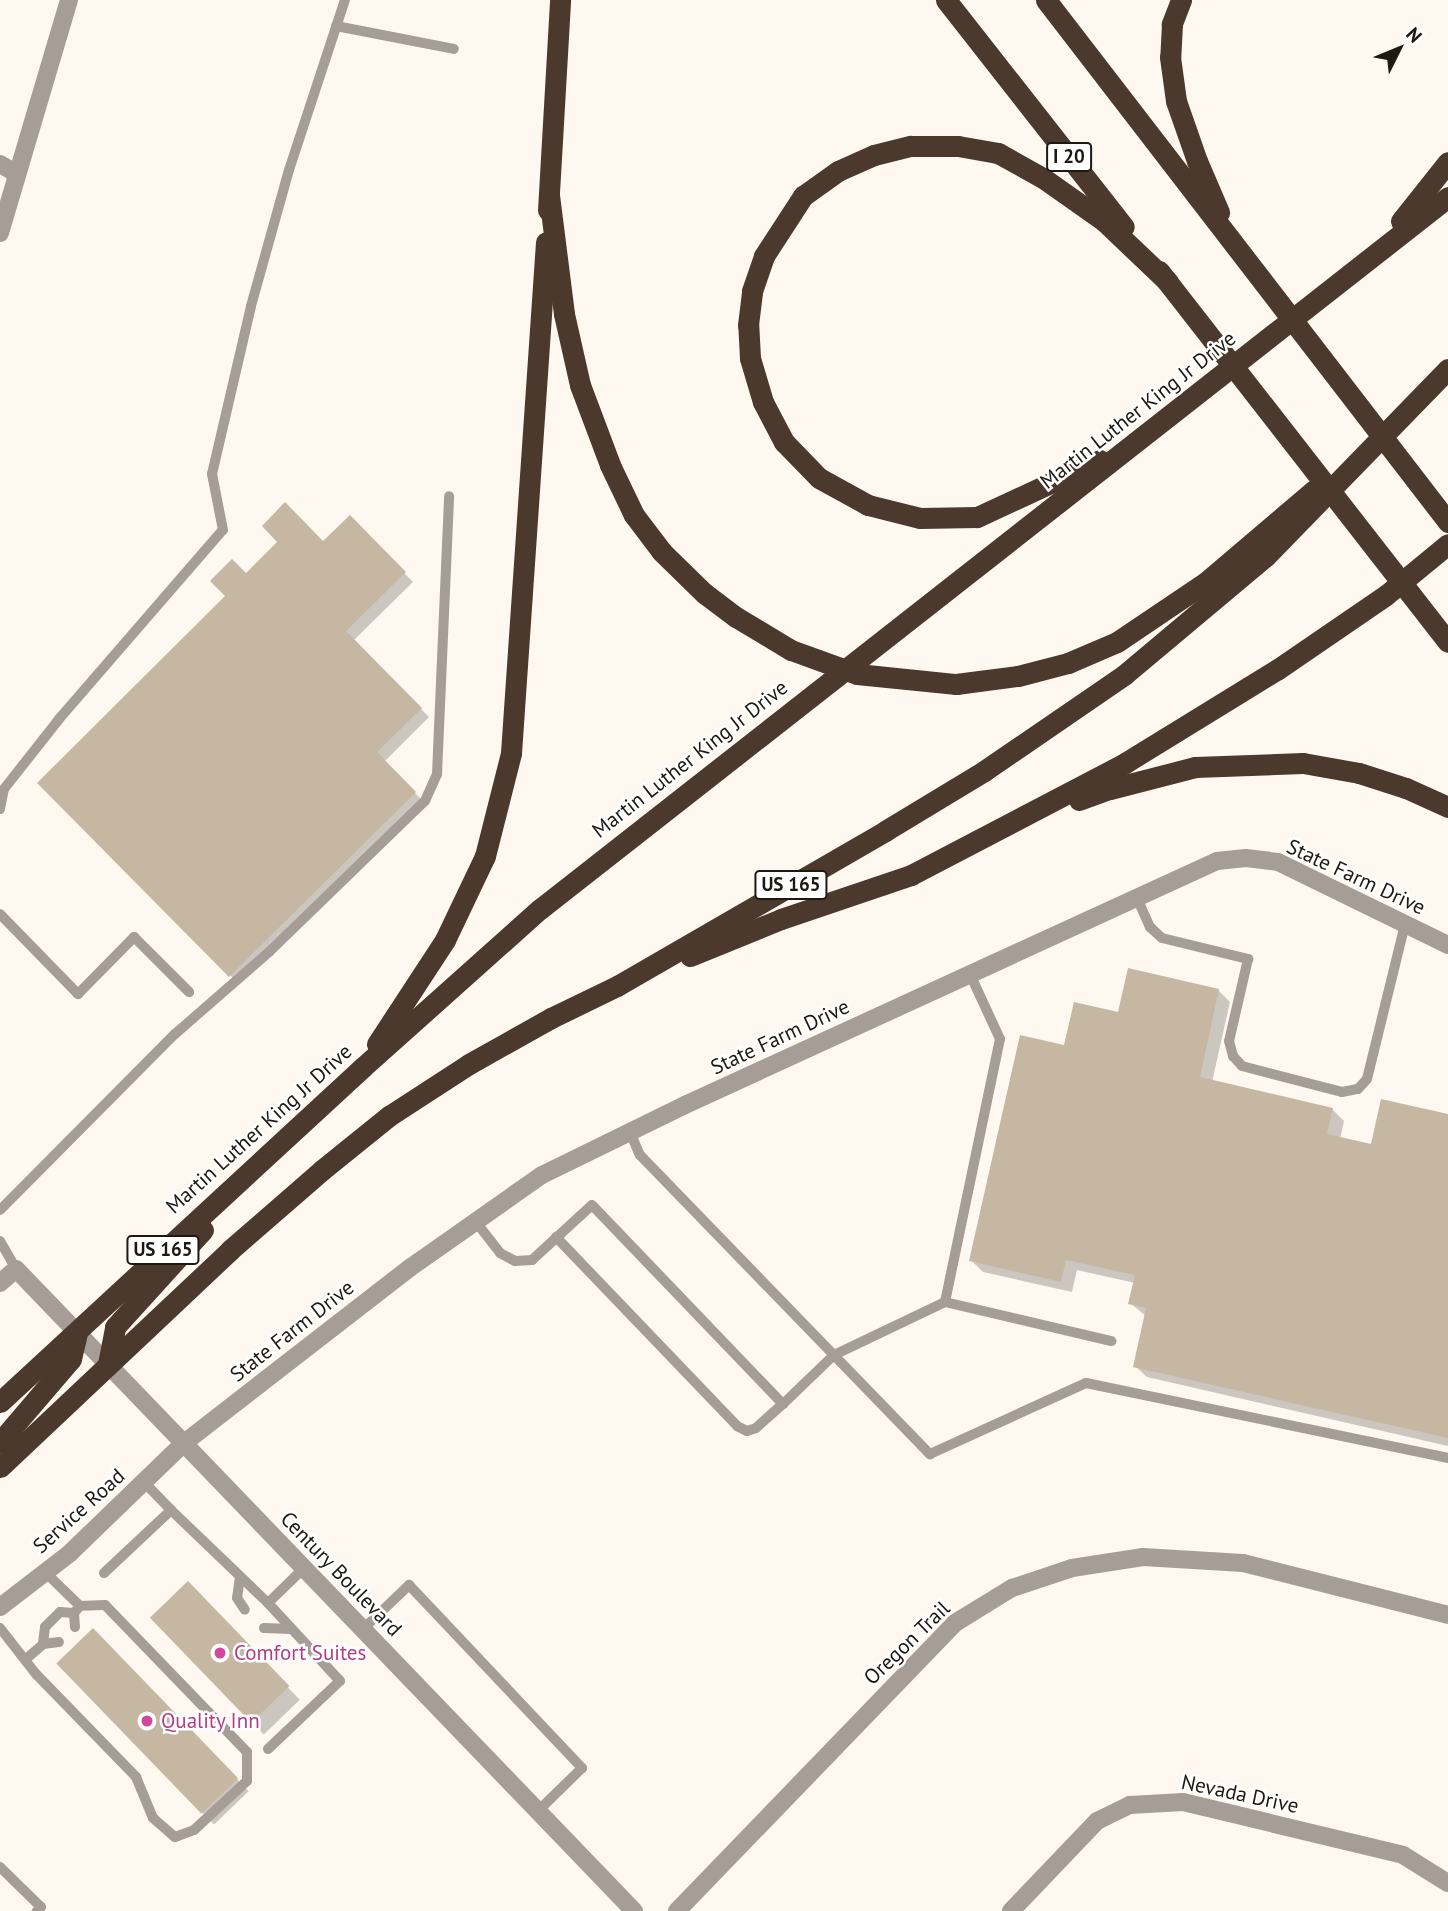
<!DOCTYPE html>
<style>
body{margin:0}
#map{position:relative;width:1448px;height:1911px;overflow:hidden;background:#fef8f0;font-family:"PT Sans",sans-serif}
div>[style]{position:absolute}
.shadow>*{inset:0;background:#0003;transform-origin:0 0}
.building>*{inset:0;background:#c5b7a2;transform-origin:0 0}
.lane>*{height:10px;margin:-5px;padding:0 5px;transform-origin:5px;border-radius:5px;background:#a79d97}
.street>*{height:18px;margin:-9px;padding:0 9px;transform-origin:9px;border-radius:9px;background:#a79d97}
.highway>*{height:21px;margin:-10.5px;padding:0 10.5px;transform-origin:10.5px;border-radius:10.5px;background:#4c392d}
.dots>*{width:19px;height:19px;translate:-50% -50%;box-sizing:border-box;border:4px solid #fff;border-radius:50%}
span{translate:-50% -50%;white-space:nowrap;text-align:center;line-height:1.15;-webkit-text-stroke:5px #fff;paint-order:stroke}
.shield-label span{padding:2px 5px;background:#fff;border:2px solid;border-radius:5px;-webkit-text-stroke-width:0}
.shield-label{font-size:19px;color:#1d1810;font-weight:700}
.street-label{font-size:21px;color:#1d1810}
.hotel-label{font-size:21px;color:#b23c85}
.left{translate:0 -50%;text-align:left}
.north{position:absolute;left:1364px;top:14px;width:70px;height:70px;-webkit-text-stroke:5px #fff;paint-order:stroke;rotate:47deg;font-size:19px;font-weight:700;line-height:28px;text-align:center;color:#1d1810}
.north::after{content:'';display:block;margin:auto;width:24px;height:32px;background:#1d1810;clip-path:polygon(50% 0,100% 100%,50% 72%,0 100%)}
</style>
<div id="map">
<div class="shadow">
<div style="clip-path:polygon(350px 517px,413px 582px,353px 641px,429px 717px,384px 762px,423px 801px,239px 984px,39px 783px,246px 576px,323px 543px)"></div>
<div style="clip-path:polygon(1219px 991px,1230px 1002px,1212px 1082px,1332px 1109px,1344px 1121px,1340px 1139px,1373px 1146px,1448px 1116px,1448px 1446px,1147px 1377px,1135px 1366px,1146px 1316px,1130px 1303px,1135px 1283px,1077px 1270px,1072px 1292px,983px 1272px,971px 1260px,1065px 1047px,1120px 1014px)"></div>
<div style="left:188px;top:1584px;width:161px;height:50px;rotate:46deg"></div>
<div style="left:93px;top:1630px;width:224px;height:48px;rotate:46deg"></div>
</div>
<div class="building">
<div style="clip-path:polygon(285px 502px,323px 541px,350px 515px,406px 572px,346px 631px,422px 708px,377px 752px,416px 792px,229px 977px,37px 783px,225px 596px,210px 581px,232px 559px,246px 573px,277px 542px,262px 526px)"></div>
<div style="clip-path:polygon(1128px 968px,1219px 989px,1200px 1077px,1333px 1108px,1327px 1134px,1371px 1144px,1381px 1099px,1448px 1114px,1448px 1438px,1133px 1367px,1146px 1308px,1128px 1304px,1135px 1275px,1066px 1260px,1061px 1282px,969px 1261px,1020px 1035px,1064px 1045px,1074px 1002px,1118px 1012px)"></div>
<div style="left:188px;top:1581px;width:146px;height:53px;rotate:46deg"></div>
<div style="left:93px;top:1628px;width:209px;height:51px;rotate:46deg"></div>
</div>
<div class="lane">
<div style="left:336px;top:26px;width:120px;rotate:11deg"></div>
<div style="left:0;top:809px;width:20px;rotate:-79deg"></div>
<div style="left:4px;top:789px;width:89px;rotate:-51.8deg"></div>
<div style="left:59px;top:719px;width:250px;rotate:-49.1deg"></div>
<div style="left:223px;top:530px;width:57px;rotate:-101.1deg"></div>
<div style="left:212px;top:474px;width:172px;rotate:-76.9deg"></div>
<div style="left:251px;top:306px;width:141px;rotate:-74.4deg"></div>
<div style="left:289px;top:170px;width:179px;rotate:-71.8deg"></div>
<div style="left:1137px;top:898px;width:32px;rotate:66deg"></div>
<div style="left:1150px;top:927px;width:16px;rotate:43deg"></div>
<div style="left:1162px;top:938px;width:89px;rotate:13.7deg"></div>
<div style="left:1248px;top:959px;width:84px;rotate:103deg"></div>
<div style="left:1229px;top:1041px;width:16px;rotate:75deg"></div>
<div style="left:1233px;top:1056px;width:13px;rotate:48deg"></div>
<div style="left:1242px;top:1066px;width:103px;rotate:14.6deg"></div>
<div style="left:1342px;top:1092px;width:16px;rotate:-11deg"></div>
<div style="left:1358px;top:1089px;width:13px;rotate:-48deg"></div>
<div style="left:1367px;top:1079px;width:160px;rotate:-76.2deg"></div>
<div style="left:0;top:914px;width:112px;rotate:45.7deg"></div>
<div style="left:78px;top:994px;width:80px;rotate:-45.5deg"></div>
<div style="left:134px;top:937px;width:78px;rotate:45deg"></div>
<div style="left:630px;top:1132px;width:25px;rotate:67deg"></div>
<div style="left:640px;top:1155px;width:417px;rotate:45.9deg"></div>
<div style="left:930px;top:1454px;width:171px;rotate:-24.5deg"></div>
<div style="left:1086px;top:1383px;width:370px;rotate:11.7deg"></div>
<div style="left:0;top:1210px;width:248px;rotate:-45.2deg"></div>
<div style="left:175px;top:1034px;width:125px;rotate:-41.1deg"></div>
<div style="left:269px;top:952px;width:217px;rotate:-44.1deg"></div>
<div style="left:425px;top:801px;width:30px;rotate:-66deg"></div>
<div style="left:437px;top:774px;width:278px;rotate:-87.5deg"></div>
<div style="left:476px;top:1222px;width:39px;rotate:52deg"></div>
<div style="left:500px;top:1253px;width:17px;rotate:28deg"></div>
<div style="left:515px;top:1261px;width:17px;rotate:-3deg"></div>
<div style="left:532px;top:1260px;width:81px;rotate:-42.5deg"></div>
<div style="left:592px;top:1205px;width:276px;rotate:46.2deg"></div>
<div style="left:783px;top:1404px;width:71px;rotate:-43.9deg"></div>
<div style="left:834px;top:1355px;width:123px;rotate:-25.5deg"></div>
<div style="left:945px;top:1302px;width:171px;rotate:13.2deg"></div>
<div style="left:556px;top:1237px;width:262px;rotate:46.2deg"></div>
<div style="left:737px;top:1426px;width:11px;rotate:27deg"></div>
<div style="left:747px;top:1431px;width:9px;rotate:-18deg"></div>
<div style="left:756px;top:1428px;width:36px;rotate:-42deg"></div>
<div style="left:0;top:1241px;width:32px;rotate:60deg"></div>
<div style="left:945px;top:1302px;width:269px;rotate:-78.2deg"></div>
<div style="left:1000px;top:1039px;width:72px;rotate:-114.8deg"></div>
<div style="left:171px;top:1510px;width:134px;rotate:43.8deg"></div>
<div style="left:45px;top:1572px;width:49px;rotate:44.2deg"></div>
<div style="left:104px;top:1573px;width:92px;rotate:-43.2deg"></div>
<div style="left:171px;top:1510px;width:39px;rotate:-134deg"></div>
<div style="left:240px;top:1577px;width:21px;rotate:98deg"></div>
<div style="left:237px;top:1598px;width:14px;rotate:56deg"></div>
<div style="left:74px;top:1613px;width:14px;rotate:86deg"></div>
<div style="left:0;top:1628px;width:58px;rotate:52deg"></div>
<div style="left:36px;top:1674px;width:144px;rotate:45.8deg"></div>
<div style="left:136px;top:1777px;width:44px;rotate:67.5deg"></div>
<div style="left:153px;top:1818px;width:29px;rotate:41deg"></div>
<div style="left:175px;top:1837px;width:20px;rotate:-20deg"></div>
<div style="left:194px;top:1830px;width:72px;rotate:-42.8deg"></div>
<div style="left:247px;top:1781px;width:29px;rotate:-90deg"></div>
<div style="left:247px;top:1752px;width:204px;rotate:-134deg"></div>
<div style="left:105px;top:1605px;width:25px;rotate:178deg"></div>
<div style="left:80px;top:1606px;width:9px;rotate:131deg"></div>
<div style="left:74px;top:1613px;width:14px;rotate:-176deg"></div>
<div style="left:60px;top:1612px;width:21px;rotate:135deg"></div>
<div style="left:45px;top:1627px;width:17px;rotate:97deg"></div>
<div style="left:264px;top:1628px;width:27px;rotate:2deg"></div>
<div style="left:363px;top:1629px;width:64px;rotate:-43.7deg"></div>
<div style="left:409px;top:1585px;width:252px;rotate:46.6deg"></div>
<div style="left:582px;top:1768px;width:62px;rotate:135.7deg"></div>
<div style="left:26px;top:1659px;width:23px;rotate:-41deg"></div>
<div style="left:43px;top:1644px;width:16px;rotate:-7deg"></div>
<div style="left:268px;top:1749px;width:99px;rotate:-43.4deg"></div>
<div style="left:340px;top:1681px;width:106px;rotate:-132.7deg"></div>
<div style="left:268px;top:1603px;width:50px;rotate:-44.2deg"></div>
<div style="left:0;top:1867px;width:57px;rotate:44.3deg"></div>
<div style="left:41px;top:1907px;width:6px;rotate:135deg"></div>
</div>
<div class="street">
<div style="left:0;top:164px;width:20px;rotate:30deg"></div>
<div style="left:0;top:233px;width:243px;rotate:-73.5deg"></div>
<div style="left:0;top:1283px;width:21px;rotate:-41deg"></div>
<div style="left:16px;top:1269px;width:891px;rotate:46.09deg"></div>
<div style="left:0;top:1607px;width:88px;rotate:-37.6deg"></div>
<div style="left:70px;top:1553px;width:158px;rotate:-44deg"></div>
<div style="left:184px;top:1443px;width:287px;rotate:-37.8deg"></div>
<div style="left:411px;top:1267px;width:160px;rotate:-35.1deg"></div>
<div style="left:542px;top:1175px;width:159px;rotate:-26.1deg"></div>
<div style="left:685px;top:1105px;width:585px;rotate:-24.64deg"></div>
<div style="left:1217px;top:861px;width:29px;rotate:-6deg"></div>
<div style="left:1246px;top:858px;width:32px;rotate:7deg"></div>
<div style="left:1278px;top:862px;width:189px;rotate:26deg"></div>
<div style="left:677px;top:1911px;width:400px;rotate:-46deg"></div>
<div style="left:955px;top:1623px;width:67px;rotate:-31.6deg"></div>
<div style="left:1012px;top:1588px;width:63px;rotate:-18.4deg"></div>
<div style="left:1072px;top:1568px;width:72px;rotate:-8.8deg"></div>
<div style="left:1143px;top:1557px;width:100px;rotate:3.4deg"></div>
<div style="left:1243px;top:1563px;width:211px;rotate:14.2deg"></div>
<div style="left:1011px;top:1911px;width:124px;rotate:-46.3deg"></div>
<div style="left:1097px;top:1821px;width:37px;rotate:-26deg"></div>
<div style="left:1130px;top:1805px;width:53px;rotate:-3.2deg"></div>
<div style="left:1183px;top:1802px;width:226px;rotate:13.5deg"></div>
<div style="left:1403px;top:1855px;width:53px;rotate:31.9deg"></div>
</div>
<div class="highway">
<div style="left:946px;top:0;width:288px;rotate:51.9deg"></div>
<div style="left:1046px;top:0;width:659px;rotate:52.4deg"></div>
<div style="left:1181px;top:0;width:26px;rotate:111deg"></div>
<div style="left:1172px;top:24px;width:33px;rotate:93deg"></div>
<div style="left:1170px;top:57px;width:44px;rotate:82.2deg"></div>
<div style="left:1176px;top:101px;width:64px;rotate:70.7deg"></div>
<div style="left:1197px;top:161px;width:56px;rotate:66.7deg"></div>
<div style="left:549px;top:195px;width:120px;rotate:82.8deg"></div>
<div style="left:564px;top:314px;width:73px;rotate:77.3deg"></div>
<div style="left:580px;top:385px;width:85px;rotate:69.4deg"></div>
<div style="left:610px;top:465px;width:55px;rotate:64.4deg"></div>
<div style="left:634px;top:515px;width:46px;rotate:52.9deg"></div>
<div style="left:662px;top:552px;width:59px;rotate:44.3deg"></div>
<div style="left:704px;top:593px;width:40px;rotate:37deg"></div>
<div style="left:736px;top:617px;width:64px;rotate:31deg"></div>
<div style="left:791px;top:650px;width:70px;rotate:20deg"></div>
<div style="left:857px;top:674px;width:100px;rotate:5.8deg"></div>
<div style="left:956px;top:684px;width:63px;rotate:-7.4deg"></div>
<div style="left:1018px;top:676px;width:52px;rotate:-14.6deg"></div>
<div style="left:1068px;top:663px;width:53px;rotate:-23.2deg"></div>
<div style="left:1117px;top:642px;width:107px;rotate:-34deg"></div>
<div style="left:1206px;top:582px;width:142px;rotate:-40.4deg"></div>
<div style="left:548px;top:210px;width:210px;rotate:-86.7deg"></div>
<div style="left:1401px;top:221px;width:75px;rotate:-51.5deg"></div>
<div style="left:1159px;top:271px;width:470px;rotate:52.1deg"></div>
<div style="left:1100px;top:460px;width:136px;rotate:155.1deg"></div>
<div style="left:977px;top:517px;width:57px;rotate:179deg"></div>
<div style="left:920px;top:518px;width:54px;rotate:-166deg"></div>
<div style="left:868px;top:505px;width:56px;rotate:-151.1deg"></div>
<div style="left:819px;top:478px;width:50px;rotate:-134.2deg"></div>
<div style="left:784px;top:442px;width:45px;rotate:-117.7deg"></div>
<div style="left:763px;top:402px;width:46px;rotate:-106.5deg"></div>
<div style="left:750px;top:358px;width:33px;rotate:-93deg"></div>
<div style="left:748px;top:325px;width:34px;rotate:-83deg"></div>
<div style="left:752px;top:291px;width:37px;rotate:-71deg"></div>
<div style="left:764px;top:256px;width:72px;rotate:-57deg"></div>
<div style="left:803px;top:196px;width:43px;rotate:-35.5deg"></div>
<div style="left:838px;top:171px;width:39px;rotate:-24deg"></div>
<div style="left:874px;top:155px;width:38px;rotate:-14deg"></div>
<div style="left:911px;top:146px;width:47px"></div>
<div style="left:958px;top:146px;width:41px;rotate:9.9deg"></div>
<div style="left:998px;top:153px;width:51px;rotate:29.1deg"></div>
<div style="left:1043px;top:178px;width:75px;rotate:35.2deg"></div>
<div style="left:1104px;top:221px;width:88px;rotate:43.6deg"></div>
<div style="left:1079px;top:800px;width:33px;rotate:-20deg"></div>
<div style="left:1110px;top:789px;width:88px;rotate:-14.5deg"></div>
<div style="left:1195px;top:767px;width:108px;rotate:-2.1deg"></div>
<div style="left:1303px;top:763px;width:57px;rotate:10.1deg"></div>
<div style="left:1359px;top:773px;width:49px;rotate:17.7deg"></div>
<div style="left:1406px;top:788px;width:46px;rotate:24.3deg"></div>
<div style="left:690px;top:956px;width:98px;rotate:-22.1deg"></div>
<div style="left:781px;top:919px;width:137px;rotate:-18.7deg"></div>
<div style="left:911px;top:875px;width:242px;rotate:-27.6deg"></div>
<div style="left:1125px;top:763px;width:180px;rotate:-31.6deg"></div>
<div style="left:1278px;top:669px;width:131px;rotate:-34.4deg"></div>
<div style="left:1386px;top:595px;width:80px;rotate:-39.4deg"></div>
<div style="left:377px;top:1044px;width:124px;rotate:-56.8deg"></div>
<div style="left:445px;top:940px;width:93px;rotate:-64.5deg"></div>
<div style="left:485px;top:856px;width:106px;rotate:-75.8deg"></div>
<div style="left:511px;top:753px;width:512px;rotate:-86.08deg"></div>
<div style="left:108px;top:1364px;width:38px;rotate:-79deg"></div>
<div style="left:115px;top:1327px;width:131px;rotate:-47.8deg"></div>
<div style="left:0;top:1402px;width:494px;rotate:-42.7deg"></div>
<div style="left:363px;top:1067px;width:237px;rotate:-41.8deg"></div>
<div style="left:540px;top:909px;width:1154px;rotate:-38.1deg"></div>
<div style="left:0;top:1442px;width:109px;rotate:-49.5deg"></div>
<div style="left:71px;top:1359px;width:28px;rotate:-77deg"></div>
<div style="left:0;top:1467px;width:316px;rotate:-43.3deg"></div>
<div style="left:230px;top:1250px;width:122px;rotate:-41deg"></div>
<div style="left:322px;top:1170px;width:86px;rotate:-38.9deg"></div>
<div style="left:389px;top:1116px;width:95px;rotate:-33deg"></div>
<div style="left:469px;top:1064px;width:94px;rotate:-29.3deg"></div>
<div style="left:551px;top:1018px;width:73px;rotate:-25.9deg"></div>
<div style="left:617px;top:986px;width:310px;rotate:-30deg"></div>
<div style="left:885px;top:831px;width:116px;rotate:-31.2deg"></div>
<div style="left:984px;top:771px;width:170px;rotate:-34.4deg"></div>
<div style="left:1124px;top:675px;width:185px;rotate:-40deg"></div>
<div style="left:1266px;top:556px;width:261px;rotate:-45.8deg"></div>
</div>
<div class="dots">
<div style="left:220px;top:1653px;background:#d1479c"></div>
<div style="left:147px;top:1721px;background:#d1479c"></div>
</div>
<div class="shield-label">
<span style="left:1069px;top:157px">I 20</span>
<span style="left:791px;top:885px">US 165</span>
<span style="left:163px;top:1250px">US 165</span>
</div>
<div class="street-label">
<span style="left:1138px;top:410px;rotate:-38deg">Martin Luther King Jr Drive</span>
<span style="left:690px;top:759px;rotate:-38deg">Martin Luther King Jr Drive</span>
<span style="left:1356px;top:877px;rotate:25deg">State Farm Drive</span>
<span style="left:780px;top:1037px;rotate:-25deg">State Farm Drive</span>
<span style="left:259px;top:1129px;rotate:-42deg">Martin Luther King Jr Drive</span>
<span style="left:292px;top:1331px;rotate:-38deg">State Farm Drive</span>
<span style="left:79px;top:1511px;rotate:-42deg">Service Road</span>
<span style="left:341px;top:1574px;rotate:46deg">Century Boulevard</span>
<span style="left:907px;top:1643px;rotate:-44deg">Oregon Trail</span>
<span style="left:1240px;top:1794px;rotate:12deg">Nevada Drive</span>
</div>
<div class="hotel-label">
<span class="left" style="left:234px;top:1653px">Comfort Suites</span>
<span class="left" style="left:161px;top:1721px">Quality Inn</span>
</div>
<div class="north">N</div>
</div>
